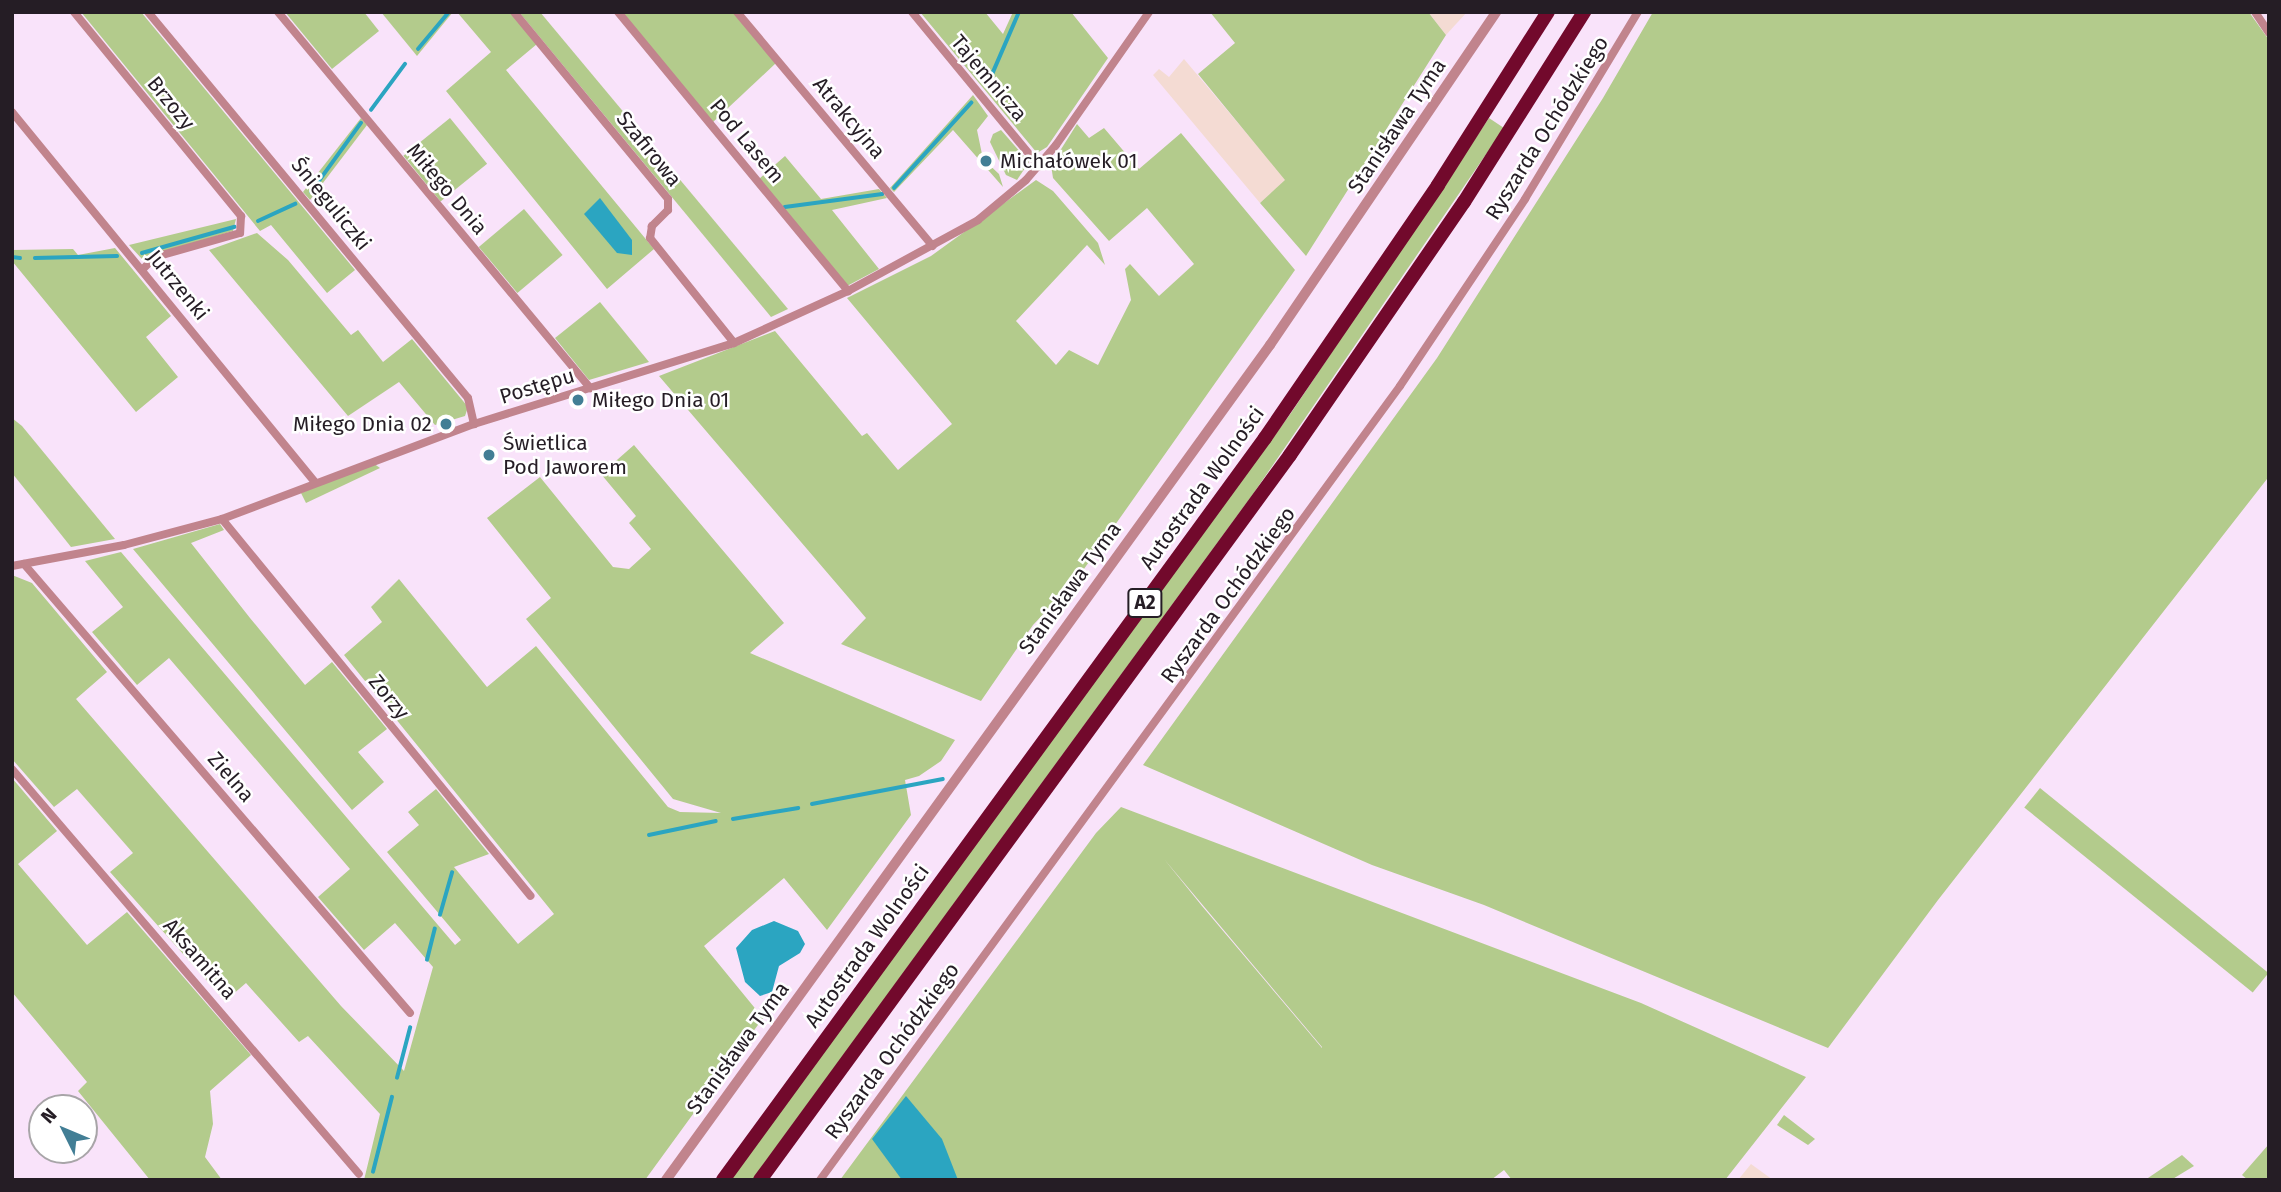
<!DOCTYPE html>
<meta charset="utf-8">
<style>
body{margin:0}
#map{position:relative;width:2281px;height:1192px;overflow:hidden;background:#f9e3fa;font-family:"Fira Sans",sans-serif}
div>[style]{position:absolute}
.industrial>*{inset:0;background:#f4dbd3}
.green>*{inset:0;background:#b3cb8c;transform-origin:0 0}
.water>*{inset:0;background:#2ba5c1}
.stream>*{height:3.5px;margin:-1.75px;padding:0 1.75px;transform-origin:1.75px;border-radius:1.75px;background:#2ba5c1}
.minor>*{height:8px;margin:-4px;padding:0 4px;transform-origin:4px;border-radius:4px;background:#c1848d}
.tertiary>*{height:10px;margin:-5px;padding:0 5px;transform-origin:5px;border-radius:5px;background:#c1848d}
.motorway>*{height:14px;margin:-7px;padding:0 7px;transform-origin:7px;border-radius:7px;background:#72092c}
.dots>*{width:19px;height:19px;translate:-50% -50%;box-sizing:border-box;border:4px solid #fff;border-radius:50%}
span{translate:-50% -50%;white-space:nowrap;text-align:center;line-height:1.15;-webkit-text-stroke:5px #fff;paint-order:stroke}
.shield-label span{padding:2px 5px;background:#fff;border:2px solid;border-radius:5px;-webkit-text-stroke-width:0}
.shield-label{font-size:19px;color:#251d25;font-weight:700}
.street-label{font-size:21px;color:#251d25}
.poi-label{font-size:21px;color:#251d25}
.left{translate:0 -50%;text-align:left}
.right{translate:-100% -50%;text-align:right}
.frame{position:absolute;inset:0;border:14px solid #251d25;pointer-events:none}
.north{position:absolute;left:28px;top:1094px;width:70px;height:70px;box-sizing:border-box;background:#fff;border:2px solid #a8a5a8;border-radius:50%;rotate:313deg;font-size:19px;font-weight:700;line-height:28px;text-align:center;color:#251d25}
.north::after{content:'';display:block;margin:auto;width:24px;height:32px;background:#427e95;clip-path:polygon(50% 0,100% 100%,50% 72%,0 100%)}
</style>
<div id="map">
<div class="industrial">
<div style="clip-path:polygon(1428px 12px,1467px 12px,1446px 35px)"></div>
<div style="clip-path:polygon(1184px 59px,1286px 180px,1260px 203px,1153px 75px,1159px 69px,1169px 77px)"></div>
<div style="clip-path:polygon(1751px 1164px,1773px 1180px,1738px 1180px)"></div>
</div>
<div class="green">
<div style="clip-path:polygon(81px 12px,141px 12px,355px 270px,327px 293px,271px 225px,260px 231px)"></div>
<div style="clip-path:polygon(285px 12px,364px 12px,379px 31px,332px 69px)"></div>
<div style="clip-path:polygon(381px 12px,453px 12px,417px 56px)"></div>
<div style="clip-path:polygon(457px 12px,510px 12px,537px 44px,506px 70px,654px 249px,607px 289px,446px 91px,491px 52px)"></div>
<div style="clip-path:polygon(519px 12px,540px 12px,788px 309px,771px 317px)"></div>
<div style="clip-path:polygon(621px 12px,733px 12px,776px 63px,712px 123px)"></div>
<div style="clip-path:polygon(920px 12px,985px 12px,1003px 34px,1013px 12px,1071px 12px,1108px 58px,1047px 147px,1037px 153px)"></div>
<div style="clip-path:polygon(1210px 12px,1428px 12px,1446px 35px,1306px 256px,1260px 203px,1285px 180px,1198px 74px,1235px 43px)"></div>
<div style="clip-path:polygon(1653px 12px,2249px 12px,2269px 40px,2267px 479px,1938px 900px,1828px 1048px,1484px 905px,1372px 865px,1143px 765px,1437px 358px,1603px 98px)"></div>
<div style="clip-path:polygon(973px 95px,988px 116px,977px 130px,983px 159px,999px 174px,1003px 187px,953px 130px,894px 192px,890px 188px)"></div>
<div style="clip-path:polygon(361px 118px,367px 125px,310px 200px,303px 192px)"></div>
<div style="left:450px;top:118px;width:59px;height:60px;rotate:51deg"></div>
<div style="clip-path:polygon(1489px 118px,1504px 128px,1253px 494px,752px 1180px,730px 1180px,1291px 413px)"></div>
<div style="clip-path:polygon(1077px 124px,1089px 138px,1104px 128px,1139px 169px,1181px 133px,1295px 270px,1079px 576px,1033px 625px,981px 701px,841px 644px,866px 618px,659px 376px,775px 331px,862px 436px,867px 433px,898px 470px,952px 424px,847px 298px,931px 256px,1036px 180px,1053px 191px,1098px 243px,1105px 265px,1087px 245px,1016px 321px,1056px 365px,1069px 350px,1098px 365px,1131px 300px,1125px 269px,1130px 264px,1159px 296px,1194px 264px,1147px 208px,1109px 241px,1053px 178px,1051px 165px)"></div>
<div style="clip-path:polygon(1001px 130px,1029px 162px,1017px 180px,1006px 175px,990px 142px,993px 134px)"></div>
<div style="clip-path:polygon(785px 156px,821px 199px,879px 189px,887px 198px,832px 210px,879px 269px,847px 286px,759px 179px)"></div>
<div style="left:524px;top:209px;width:60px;height:59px;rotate:50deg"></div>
<div style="clip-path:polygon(236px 219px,233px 231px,142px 259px,129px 245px)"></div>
<div style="clip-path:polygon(257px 233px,288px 260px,351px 335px,358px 330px,383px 362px,412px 339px,468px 407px,465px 416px,435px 425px,399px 382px,348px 416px,209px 250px)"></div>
<div style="clip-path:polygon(115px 248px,171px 316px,146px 337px,178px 377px,136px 412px,12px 261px,12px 250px,73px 249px,78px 255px)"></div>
<div style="clip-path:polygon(600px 302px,649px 362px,589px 380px,555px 338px)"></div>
<div style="clip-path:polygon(12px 418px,22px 426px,115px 539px,71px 547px,12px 473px)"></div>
<div style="clip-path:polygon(634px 445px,784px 623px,750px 653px,955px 740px,941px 761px,919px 776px,905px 780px,911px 815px,827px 930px,784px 878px,704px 946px,763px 1018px,645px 1180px,364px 1180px,380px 1114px,308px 1036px,299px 1042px,246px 983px,225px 1001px,110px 872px,133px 853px,77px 789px,54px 807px,12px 759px,12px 575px,32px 583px,107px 672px,76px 699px,341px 1006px,404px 1071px,433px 967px,395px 923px,364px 950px,318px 897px,350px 869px,169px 658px,137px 685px,92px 632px,123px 607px,85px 561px,121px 552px,455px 945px,461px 940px,387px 852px,419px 825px,408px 812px,436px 789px,489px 854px,454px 867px,518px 944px,554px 914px,344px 655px,382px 622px,371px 607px,399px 579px,487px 687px,536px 646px,668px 807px,680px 812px,721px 813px,673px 799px,526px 619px,551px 598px,487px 518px,540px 477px,613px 567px,629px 569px,651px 549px,629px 523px,636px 516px,601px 474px)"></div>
<div style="clip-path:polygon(373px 463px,380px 468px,306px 503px,301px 493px)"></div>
<div style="clip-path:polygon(220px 524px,224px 530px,191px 543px,250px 618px,305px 685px,332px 662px,387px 729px,358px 752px,384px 782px,352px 810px,133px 549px)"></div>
<div style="clip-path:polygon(12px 778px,57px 831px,18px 864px,87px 945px,127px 912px,251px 1055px,210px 1091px,213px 1124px,205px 1157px,222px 1180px,150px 1180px,78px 1091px,87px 1082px,12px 992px)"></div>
<div style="left:2040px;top:788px;width:294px;height:25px;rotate:39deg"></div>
<div style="clip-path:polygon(evenodd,1121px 807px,1641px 1003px,1806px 1077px,1725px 1180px,1512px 1180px,1504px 1170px,1491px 1180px,840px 1180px,1096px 833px,1121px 807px,1164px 859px,1322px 1047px,1322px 1048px,1202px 906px,1164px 859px)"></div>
<div style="clip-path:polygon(1784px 1115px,1815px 1139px,1808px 1145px,1777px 1125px)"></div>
<div style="clip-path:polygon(2269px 1144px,2269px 1180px,2248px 1180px,2242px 1175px)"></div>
<div style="clip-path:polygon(2182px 1155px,2194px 1166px,2171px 1180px,2145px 1180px)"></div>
</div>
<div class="water">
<div style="clip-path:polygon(600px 198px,632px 240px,632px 255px,617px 253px,584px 214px)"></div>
<div style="clip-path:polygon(774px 921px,798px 931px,805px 944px,800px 953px,779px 966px,772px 992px,760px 996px,745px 982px,736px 948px,752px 930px)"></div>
<div style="clip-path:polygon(906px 1096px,942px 1139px,958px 1180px,902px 1180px,872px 1139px)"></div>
</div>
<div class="stream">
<div style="left:418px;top:49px;width:48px;rotate:-50deg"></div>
<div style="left:987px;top:86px;width:81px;rotate:-66.6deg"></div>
<div style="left:371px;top:110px;width:57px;rotate:-53.5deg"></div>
<div style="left:894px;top:188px;width:115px;rotate:-47.8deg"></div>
<div style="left:311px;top:192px;width:85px;rotate:-54.1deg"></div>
<div style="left:785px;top:207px;width:98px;rotate:-7.6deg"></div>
<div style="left:258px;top:221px;width:41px;rotate:-24.7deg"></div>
<div style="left:142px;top:253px;width:96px;rotate:-15.8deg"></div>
<div style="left:12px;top:257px;width:8px;rotate:7deg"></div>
<div style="left:35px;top:258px;width:82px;rotate:-1.4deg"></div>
<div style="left:812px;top:804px;width:133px;rotate:-10.8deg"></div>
<div style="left:733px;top:819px;width:66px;rotate:-9.6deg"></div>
<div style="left:649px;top:835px;width:68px;rotate:-11.8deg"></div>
<div style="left:440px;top:915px;width:44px;rotate:-74.1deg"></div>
<div style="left:427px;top:960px;width:32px;rotate:-76deg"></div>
<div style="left:397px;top:1078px;width:52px;rotate:-75.4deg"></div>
<div style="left:373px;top:1172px;width:77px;rotate:-75.8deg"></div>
</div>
<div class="minor">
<div style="left:74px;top:12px;width:264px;rotate:50.7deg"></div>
<div style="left:241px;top:216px;width:17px;rotate:93deg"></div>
<div style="left:240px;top:233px;width:88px;rotate:164.2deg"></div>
<div style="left:155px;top:257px;width:17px;rotate:135deg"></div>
<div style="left:148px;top:12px;width:501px;rotate:50.34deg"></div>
<div style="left:468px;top:398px;width:27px;rotate:77deg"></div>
<div style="left:278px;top:12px;width:489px;rotate:50.3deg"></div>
<div style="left:514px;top:12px;width:242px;rotate:50.5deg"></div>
<div style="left:668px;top:199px;width:11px;rotate:90deg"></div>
<div style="left:668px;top:210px;width:23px;rotate:135deg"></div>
<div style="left:652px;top:226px;width:12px;rotate:99deg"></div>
<div style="left:650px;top:238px;width:134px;rotate:51.3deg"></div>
<div style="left:618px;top:12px;width:362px;rotate:50.5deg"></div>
<div style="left:737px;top:12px;width:305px;rotate:50.1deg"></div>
<div style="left:912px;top:12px;width:200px;rotate:50.5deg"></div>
<div style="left:2255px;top:12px;width:25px;rotate:56deg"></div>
<div style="left:12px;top:112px;width:477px;rotate:50.7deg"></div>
<div style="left:222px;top:519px;width:487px;rotate:50.7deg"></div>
<div style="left:24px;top:564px;width:592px;rotate:49.31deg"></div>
<div style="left:12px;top:566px;width:114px;rotate:-10.6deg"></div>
<div style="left:124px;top:545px;width:101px;rotate:-14.9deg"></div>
<div style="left:222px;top:519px;width:269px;rotate:-20.7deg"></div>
<div style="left:474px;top:424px;width:272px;rotate:-17.3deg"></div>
<div style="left:734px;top:343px;width:125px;rotate:-24.5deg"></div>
<div style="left:848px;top:291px;width:148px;rotate:-28.6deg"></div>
<div style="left:978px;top:220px;width:62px;rotate:-39.8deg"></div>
<div style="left:1026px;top:180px;width:46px;rotate:-49.4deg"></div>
<div style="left:1056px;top:145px;width:162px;rotate:-55deg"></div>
<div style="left:12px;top:769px;width:533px;rotate:49.41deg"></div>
<div style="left:820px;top:1180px;width:983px;rotate:-53.85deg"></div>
<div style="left:1400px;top:386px;width:225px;rotate:-56.2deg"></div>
<div style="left:1525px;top:199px;width:218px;rotate:-58.9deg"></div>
</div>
<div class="tertiary">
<div style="left:666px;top:1180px;width:1031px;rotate:-54.12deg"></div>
<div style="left:1270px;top:345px;width:402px;rotate:-55.8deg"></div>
</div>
<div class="motorway">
<div style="left:723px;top:1180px;width:919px;rotate:-53.85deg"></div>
<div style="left:1265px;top:438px;width:306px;rotate:-55.6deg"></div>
<div style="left:1438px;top:185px;width:205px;rotate:-57.6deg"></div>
<div style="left:760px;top:1180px;width:898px;rotate:-53.83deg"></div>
<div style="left:1290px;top:455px;width:307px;rotate:-55.5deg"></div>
<div style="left:1464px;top:202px;width:225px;rotate:-57.7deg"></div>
</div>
<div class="dots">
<div style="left:986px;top:161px;background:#427e95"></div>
<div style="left:578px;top:400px;background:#427e95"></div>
<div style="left:446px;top:424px;background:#427e95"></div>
<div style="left:489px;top:455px;background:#427e95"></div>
</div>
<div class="shield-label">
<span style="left:1145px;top:603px">A2</span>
</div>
<div class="street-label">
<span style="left:989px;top:78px;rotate:50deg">Tajemnicza</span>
<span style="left:171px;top:103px;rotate:51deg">Brzozy</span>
<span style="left:849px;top:118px;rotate:50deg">Atrakcyjna</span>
<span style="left:1397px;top:126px;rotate:-56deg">Stanisława Tyma</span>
<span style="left:1547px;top:128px;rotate:-58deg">Ryszarda Ochódzkiego</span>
<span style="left:747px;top:141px;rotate:50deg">Pod Lasem</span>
<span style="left:649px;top:149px;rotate:51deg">Szafirowa</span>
<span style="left:447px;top:189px;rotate:50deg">Miłego Dnia</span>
<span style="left:331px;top:204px;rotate:51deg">Śnieguliczki</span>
<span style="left:178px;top:285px;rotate:51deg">Jutrzenki</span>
<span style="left:537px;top:386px;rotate:-17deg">Postępu</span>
<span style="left:1202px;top:488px;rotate:-54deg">Autostrada Wolności</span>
<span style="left:1070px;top:588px;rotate:-54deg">Stanisława Tyma</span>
<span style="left:1228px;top:595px;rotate:-54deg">Ryszarda Ochódzkiego</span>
<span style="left:389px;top:697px;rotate:51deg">Zorzy</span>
<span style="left:231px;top:777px;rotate:49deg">Zielna</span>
<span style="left:867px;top:946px;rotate:-54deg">Autostrada Wolności</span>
<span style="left:200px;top:959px;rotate:49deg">Aksamitna</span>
<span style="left:738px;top:1048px;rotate:-54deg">Stanisława Tyma</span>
<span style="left:892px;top:1051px;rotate:-54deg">Ryszarda Ochódzkiego</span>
</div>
<div class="poi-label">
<span class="left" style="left:1000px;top:161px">Michałówek 01</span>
<span class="left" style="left:592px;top:400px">Miłego Dnia 01</span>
<span class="right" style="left:432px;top:424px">Miłego Dnia 02</span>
<span class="left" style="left:503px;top:455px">Świetlica<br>Pod Jaworem</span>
</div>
<div class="frame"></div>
<div class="north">N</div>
</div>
